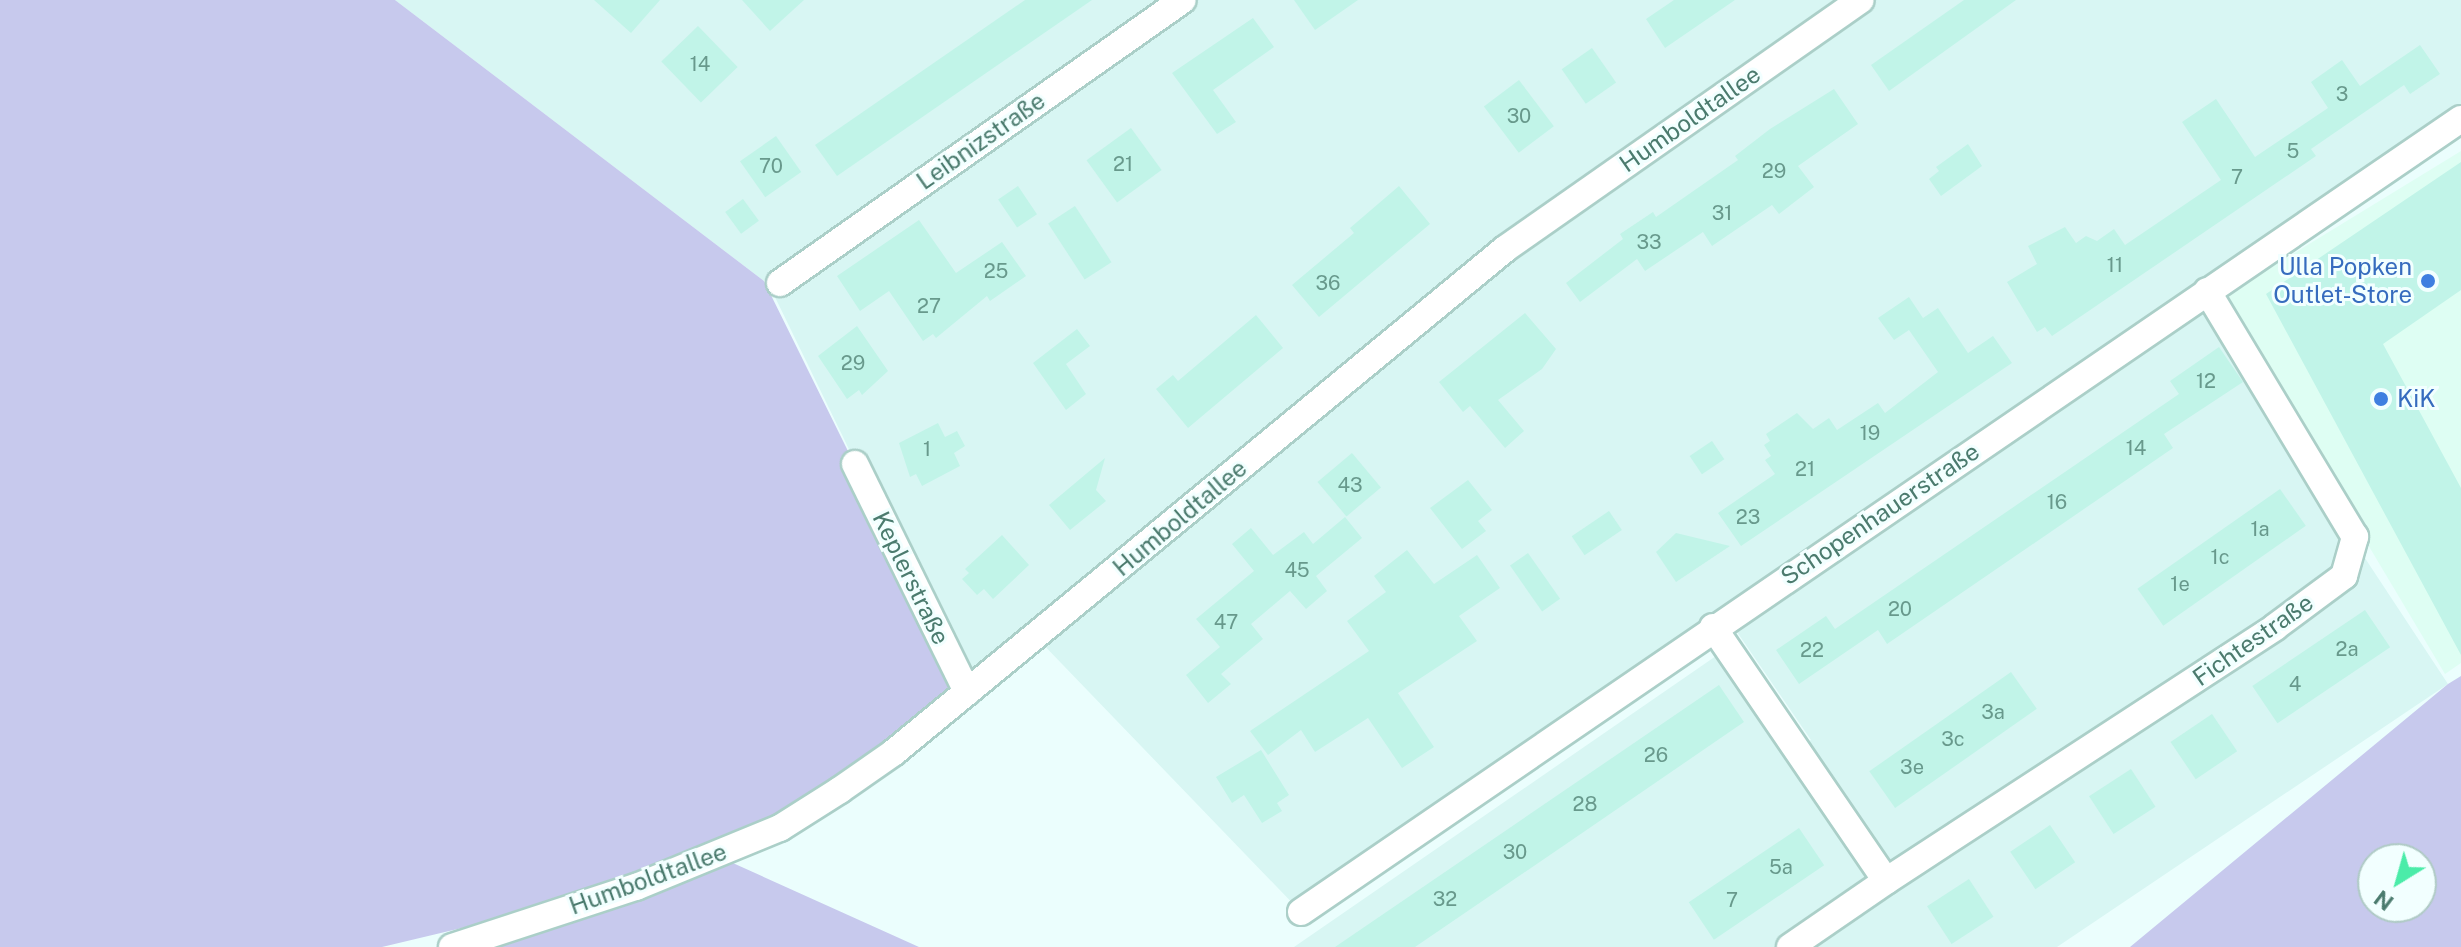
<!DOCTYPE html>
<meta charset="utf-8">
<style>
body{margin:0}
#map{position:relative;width:2461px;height:947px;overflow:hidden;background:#ebfefd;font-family:"Public Sans",sans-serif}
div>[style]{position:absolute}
.residential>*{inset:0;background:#d8f6f3}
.commercial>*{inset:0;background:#defef3}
.green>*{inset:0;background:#c7c9ed}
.building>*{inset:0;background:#c1f4e8;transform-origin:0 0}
.roads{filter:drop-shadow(2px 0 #abcfc8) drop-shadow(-2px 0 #abcfc8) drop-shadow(0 2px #abcfc8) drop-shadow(0 -2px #abcfc8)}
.minor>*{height:26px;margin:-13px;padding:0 13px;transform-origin:13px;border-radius:13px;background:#fff}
.dots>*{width:22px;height:22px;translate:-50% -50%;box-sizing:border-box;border:4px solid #f2ffff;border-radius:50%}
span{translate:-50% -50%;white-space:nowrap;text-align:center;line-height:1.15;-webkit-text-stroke:6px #f2ffff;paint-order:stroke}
.number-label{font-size:20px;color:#68998c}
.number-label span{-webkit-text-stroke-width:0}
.street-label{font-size:24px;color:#4b7b6e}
.shop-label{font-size:24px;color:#366cbe}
.right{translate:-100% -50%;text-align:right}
.left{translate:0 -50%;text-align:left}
.north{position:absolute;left:2357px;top:843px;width:80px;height:80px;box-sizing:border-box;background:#f2ffff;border:2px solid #afcac5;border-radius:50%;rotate:217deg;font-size:22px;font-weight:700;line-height:32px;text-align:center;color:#4b7b6e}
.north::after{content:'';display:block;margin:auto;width:28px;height:36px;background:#4beca9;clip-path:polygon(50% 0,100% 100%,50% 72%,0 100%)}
</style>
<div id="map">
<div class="residential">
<div style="clip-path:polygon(395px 0,1173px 0,764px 281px)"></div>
<div style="clip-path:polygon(1194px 0,2461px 0,2461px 118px,1301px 912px,1036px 637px,967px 692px,774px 295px)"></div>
<div style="clip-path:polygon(2202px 311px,2448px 684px,2057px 947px,1294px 947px,1716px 656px,1785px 756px,1811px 740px,1737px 632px)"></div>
</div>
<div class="commercial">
<div style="clip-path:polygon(2461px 151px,2461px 663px,2445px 674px,2221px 298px)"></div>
</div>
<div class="green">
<div style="clip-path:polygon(0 0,395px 0,764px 281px,967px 692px,893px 753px,715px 855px,919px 947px,452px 947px,622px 890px,382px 947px,0 947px)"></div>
<div style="clip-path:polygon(evenodd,2461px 676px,2461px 947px,2130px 947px,2448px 684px,2461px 676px,2373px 859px,2421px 859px,2421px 907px,2373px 907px,2373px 859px)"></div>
</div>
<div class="building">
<div style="clip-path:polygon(594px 0,660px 0,631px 33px)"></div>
<div style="clip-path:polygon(742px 0,804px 0,770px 31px)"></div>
<div style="clip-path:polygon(1025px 0,1092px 0,837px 176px,815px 145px)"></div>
<div style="clip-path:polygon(1294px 0,1358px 0,1315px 30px)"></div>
<div style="clip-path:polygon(1674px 0,1735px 0,1665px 48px,1646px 19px)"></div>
<div style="clip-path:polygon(1964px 0,2016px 0,1889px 91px,1871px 65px)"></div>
<div style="clip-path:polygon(1253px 18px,1274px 47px,1213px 90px,1236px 122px,1217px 134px,1172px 73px)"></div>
<div style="left:698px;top:26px;width:57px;height:51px;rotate:46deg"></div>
<div style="clip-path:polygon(2420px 45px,2440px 74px,2410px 94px,2404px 85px,2311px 149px,2316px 156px,2052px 336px,2045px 327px,2037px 332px,2007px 282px,2037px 264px,2028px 246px,2065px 227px,2076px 243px,2086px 236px,2097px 241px,2114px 229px,2125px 245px,2221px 180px,2182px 122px,2216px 99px,2255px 157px,2328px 108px,2311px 82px,2342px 60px,2360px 86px)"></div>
<div style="left:1592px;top:48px;width:42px;height:37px;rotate:55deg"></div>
<div style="left:1519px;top:80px;width:58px;height:44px;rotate:53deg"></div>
<div style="clip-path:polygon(1834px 89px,1858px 124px,1798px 166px,1814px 187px,1779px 214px,1772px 205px,1712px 246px,1703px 232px,1645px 271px,1637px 259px,1580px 302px,1566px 283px,1623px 239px,1620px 234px,1653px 212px,1656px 217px,1738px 160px,1735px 156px,1770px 129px)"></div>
<div style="left:1131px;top:128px;width:52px;height:55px;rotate:54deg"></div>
<div style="left:776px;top:136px;width:44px;height:44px;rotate:55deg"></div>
<div style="clip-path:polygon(1968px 144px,1982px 166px,1941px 196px,1929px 179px,1939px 171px,1936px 167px)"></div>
<div style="clip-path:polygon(2461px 162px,2461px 290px,2383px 344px,2461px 488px,2461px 655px,2266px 294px)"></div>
<div style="left:1018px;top:186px;width:34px;height:24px;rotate:56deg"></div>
<div style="clip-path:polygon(1399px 186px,1430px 224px,1319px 317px,1292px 285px,1354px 233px,1350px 228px)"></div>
<div style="left:743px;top:199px;width:27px;height:22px;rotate:54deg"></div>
<div style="left:1075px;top:206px;width:67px;height:32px;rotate:57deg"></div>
<div style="clip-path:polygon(919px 220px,956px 273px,1002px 242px,1026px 276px,990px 301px,987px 296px,936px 338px,933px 334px,923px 341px,889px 291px,860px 311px,837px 276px)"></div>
<div style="clip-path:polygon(1909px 297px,1923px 318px,1938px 308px,1968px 353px,1993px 336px,2012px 363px,1741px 546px,1718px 513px,1775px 474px,1765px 460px,1771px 456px,1764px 445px,1770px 441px,1766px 434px,1797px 413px,1813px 429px,1829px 418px,1837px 430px,1878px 403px,1885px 413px,1938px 372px,1909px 330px,1894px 340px,1878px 318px)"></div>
<div style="clip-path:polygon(1525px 313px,1556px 349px,1542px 369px,1498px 400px,1524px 431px,1505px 448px,1470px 406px,1463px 412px,1439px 382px)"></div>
<div style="clip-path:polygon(1256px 315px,1283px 348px,1188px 428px,1156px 389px,1173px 375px,1178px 381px)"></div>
<div style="clip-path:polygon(857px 326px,888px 371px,862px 395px,859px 390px,847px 399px,818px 356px)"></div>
<div style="clip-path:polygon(1077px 329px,1090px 346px,1066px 364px,1086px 394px,1066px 410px,1033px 363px)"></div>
<div style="clip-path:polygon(2219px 347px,2243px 382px,2164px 434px,2173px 448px,1887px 644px,1878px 630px,1799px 684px,1776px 650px,1826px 616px,1835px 629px,2100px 448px,2179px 394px,2170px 381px)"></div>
<div style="clip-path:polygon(938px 423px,945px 437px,957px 431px,965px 446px,954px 453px,960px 466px,922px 486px,916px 474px,910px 477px,899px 443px)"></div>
<div style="left:1712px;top:441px;width:22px;height:27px;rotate:56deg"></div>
<div style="left:1352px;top:453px;width:45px;height:45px;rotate:50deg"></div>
<div style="clip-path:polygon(1105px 458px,1096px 490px,1106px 501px,1070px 530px,1049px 505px)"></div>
<div style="clip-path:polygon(1468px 480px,1492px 510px,1478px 521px,1486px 531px,1462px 549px,1430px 508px)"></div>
<div style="left:2280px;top:489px;width:45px;height:174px;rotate:55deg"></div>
<div style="left:1609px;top:511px;width:23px;height:45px;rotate:56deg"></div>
<div style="clip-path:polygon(1345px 517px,1362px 538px,1316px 576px,1327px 591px,1306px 609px,1290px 591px,1251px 624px,1263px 639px,1221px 674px,1231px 684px,1208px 703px,1186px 675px,1220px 647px,1196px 619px,1254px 571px,1232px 544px,1251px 528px,1273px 555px,1304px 532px,1313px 544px)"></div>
<div style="clip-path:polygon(1676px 533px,1730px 546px,1676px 582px,1656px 552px)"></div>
<div style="clip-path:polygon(1002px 535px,1029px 565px,993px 599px,984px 589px,977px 595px,962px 579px,969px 573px,965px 569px)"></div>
<div style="clip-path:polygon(1407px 550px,1434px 584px,1477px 555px,1500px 588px,1459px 616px,1477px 641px,1398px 693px,1434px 747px,1402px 768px,1368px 718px,1315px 752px,1301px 730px,1268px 755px,1250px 731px,1369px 651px,1347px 621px,1386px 592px,1374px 576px)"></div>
<div style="left:1528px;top:553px;width:56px;height:22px;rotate:55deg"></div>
<div style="left:2365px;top:610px;width:45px;height:136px;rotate:56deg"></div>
<div style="left:2011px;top:672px;width:45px;height:173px;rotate:55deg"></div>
<div style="clip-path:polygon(1719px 685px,1744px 722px,1588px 829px,1415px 947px,1335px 947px)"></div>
<div style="left:2212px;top:714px;width:45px;height:50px;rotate:56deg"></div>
<div style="clip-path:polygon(1261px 750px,1289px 795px,1277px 803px,1282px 811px,1262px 823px,1244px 795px,1232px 803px,1216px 777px)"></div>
<div style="left:2131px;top:769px;width:45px;height:50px;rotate:57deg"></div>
<div style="left:2050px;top:825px;width:45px;height:48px;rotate:56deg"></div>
<div style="left:1799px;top:828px;width:45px;height:133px;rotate:56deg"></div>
<div style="left:1969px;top:879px;width:45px;height:50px;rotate:57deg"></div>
</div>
<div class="roads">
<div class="minor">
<div style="left:780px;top:283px;width:492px;rotate:-35.1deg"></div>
<div style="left:855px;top:464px;width:254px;rotate:63.8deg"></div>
<div style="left:1713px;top:627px;width:307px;rotate:55.7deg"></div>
<div style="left:1886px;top:881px;width:465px;rotate:-33.1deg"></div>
<div style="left:2275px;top:627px;width:86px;rotate:-36.5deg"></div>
<div style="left:2344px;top:576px;width:41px;rotate:-74.2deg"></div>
<div style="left:2355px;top:537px;width:287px;rotate:-121deg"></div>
<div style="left:1301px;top:912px;width:1405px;rotate:-34.36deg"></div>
<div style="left:452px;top:947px;width:194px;rotate:-18.1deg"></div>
<div style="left:636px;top:887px;width:156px;rotate:-22.3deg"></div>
<div style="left:780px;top:828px;width:71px;rotate:-32.3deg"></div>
<div style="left:840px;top:790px;width:65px;rotate:-34.9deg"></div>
<div style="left:893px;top:753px;width:793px;rotate:-39.47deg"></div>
<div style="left:1505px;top:249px;width:434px;rotate:-35deg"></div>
<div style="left:1790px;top:947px;width:116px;rotate:-34.5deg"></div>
</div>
</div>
<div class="dots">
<div style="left:2428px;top:281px;background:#3f7fe0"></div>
<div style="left:2381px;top:399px;background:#3f7fe0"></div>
</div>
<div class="number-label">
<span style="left:700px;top:64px">14</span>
<span style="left:2342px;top:94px">3</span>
<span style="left:1519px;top:116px">30</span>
<span style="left:2293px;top:151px">5</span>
<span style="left:1123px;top:164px">21</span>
<span style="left:771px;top:166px">70</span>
<span style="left:1774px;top:171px">29</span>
<span style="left:2237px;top:177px">7</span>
<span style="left:1722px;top:213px">31</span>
<span style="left:1649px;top:242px">33</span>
<span style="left:2115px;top:265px">11</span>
<span style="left:996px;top:271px">25</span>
<span style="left:1328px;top:283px">36</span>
<span style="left:929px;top:306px">27</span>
<span style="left:853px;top:363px">29</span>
<span style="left:2206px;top:381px">12</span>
<span style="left:1870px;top:433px">19</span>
<span style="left:2136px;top:448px">14</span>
<span style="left:927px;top:449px">1</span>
<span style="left:1805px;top:469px">21</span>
<span style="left:1350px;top:485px">43</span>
<span style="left:2057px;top:502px">16</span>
<span style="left:1748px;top:517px">23</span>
<span style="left:2260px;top:529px">1a</span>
<span style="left:2220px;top:557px">1c</span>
<span style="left:1297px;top:570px">45</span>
<span style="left:2180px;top:584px">1e</span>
<span style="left:1900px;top:609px">20</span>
<span style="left:1226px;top:622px">47</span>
<span style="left:2347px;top:649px">2a</span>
<span style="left:1812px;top:650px">22</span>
<span style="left:2295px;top:684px">4</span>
<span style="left:1993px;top:712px">3a</span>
<span style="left:1953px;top:739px">3c</span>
<span style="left:1656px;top:755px">26</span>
<span style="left:1912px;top:767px">3e</span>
<span style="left:1585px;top:804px">28</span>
<span style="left:1515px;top:852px">30</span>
<span style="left:1781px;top:867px">5a</span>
<span style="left:1445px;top:899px">32</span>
<span style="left:1732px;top:900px">7</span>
</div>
<div class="street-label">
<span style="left:1690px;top:119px;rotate:-35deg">Humboldtallee</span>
<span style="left:981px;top:141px;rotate:-35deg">Leibnizstraße</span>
<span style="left:1880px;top:514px;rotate:-34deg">Schopenhauerstraße</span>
<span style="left:1180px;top:518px;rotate:-40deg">Humboldtallee</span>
<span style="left:911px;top:578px;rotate:64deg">Keplerstraße</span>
<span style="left:2253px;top:640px;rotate:-35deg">Fichtestraße</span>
<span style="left:648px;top:879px;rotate:-20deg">Humboldtallee</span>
</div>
<div class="shop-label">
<span class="right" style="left:2412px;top:281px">Ulla Popken<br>Outlet-Store</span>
<span class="left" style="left:2397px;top:399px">KiK</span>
</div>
<div class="north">N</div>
</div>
